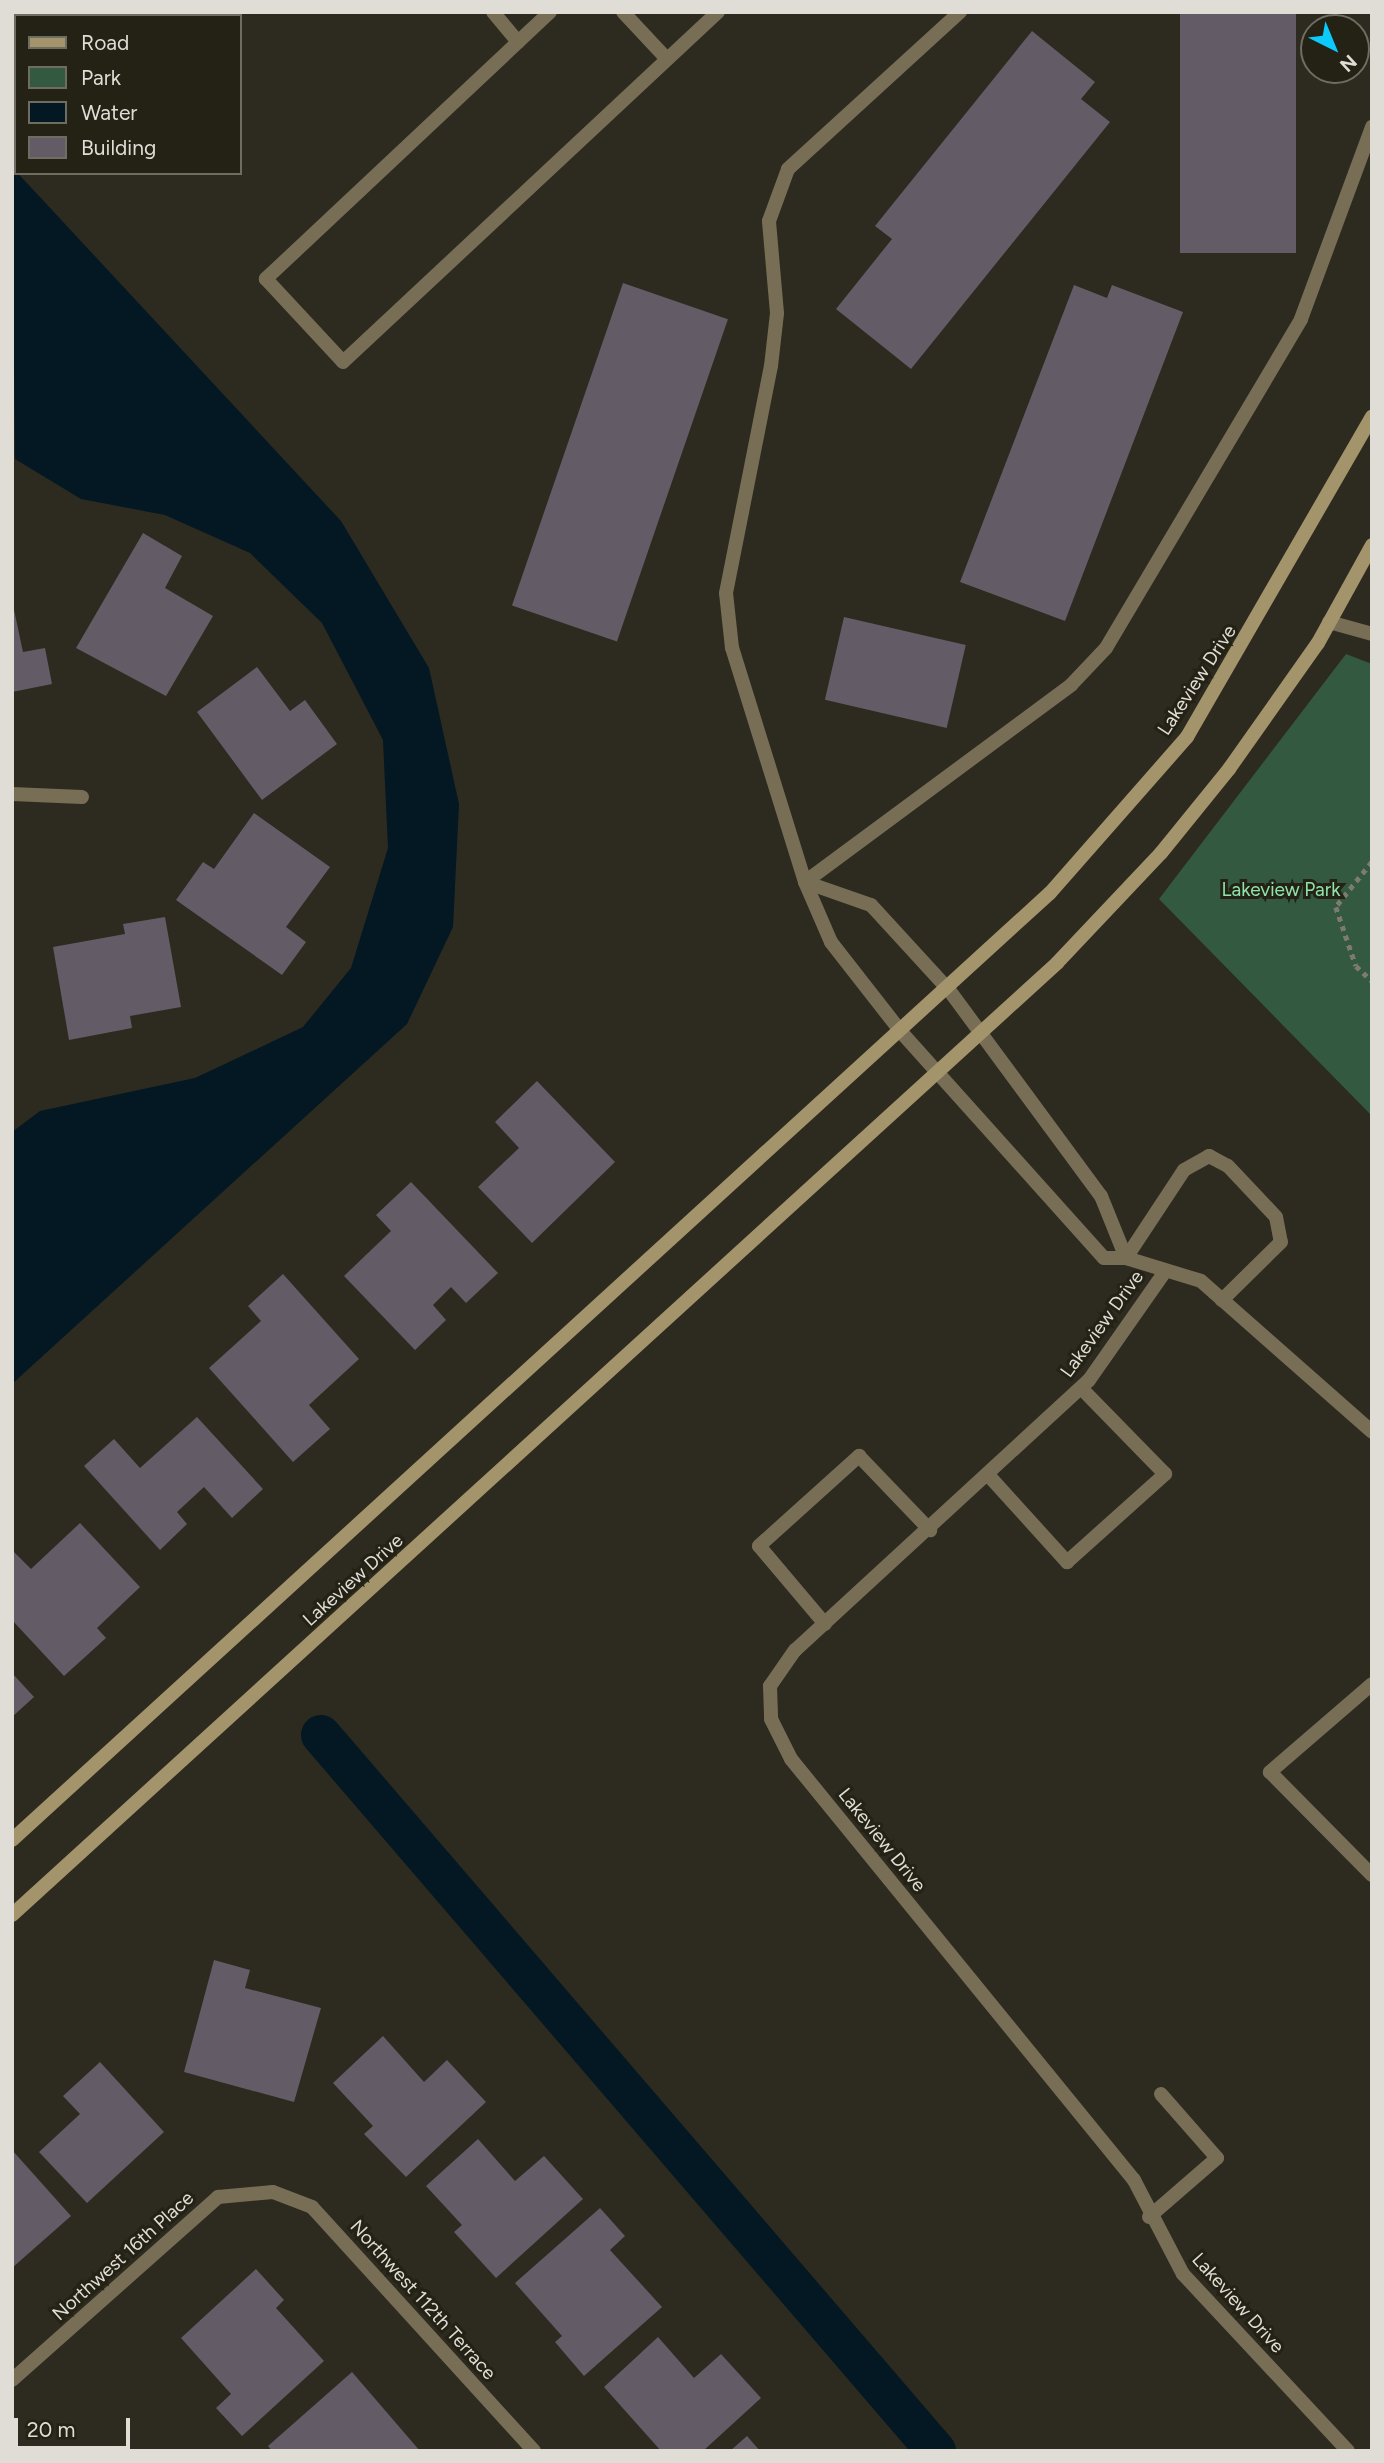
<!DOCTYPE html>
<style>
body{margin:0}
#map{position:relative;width:1384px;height:2463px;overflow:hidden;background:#2d2a1f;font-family:Figtree,sans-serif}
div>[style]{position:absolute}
.green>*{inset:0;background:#335940}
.water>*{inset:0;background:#031822}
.canal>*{height:40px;margin:-20px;padding:0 20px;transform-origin:20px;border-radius:20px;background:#031822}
.building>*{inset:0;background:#635b66;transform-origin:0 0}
.path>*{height:4.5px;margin-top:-2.25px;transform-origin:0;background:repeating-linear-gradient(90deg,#7d7b71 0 5px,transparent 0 10px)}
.lane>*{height:14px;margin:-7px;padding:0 7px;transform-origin:7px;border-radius:7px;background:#786e56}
.street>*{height:14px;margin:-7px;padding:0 7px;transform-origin:7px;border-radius:7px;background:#786e56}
.secondary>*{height:14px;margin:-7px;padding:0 7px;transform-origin:7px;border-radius:7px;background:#a4946c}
span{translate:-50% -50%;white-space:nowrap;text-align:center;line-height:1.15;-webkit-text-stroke:6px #242115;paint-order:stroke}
.street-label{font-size:19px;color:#dfddd5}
.park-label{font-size:19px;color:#8ee4ac}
.frame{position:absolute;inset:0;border:14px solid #dfddd5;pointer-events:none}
.legend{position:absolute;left:14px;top:14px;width:228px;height:161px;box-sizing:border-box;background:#242115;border:2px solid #6f6c62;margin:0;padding:9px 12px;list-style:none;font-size:21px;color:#dfddd5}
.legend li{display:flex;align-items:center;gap:14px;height:35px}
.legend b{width:35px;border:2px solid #6f6c62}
.north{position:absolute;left:1300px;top:14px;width:70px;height:70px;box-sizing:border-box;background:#242115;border:2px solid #6f6c62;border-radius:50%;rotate:137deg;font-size:19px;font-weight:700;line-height:28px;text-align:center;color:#dfddd5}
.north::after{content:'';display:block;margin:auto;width:24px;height:32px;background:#0ccafa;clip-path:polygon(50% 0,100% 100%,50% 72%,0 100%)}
.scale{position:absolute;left:14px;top:2418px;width:116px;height:32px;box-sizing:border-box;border:4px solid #dfddd5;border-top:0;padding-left:9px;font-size:21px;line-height:24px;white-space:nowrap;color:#dfddd5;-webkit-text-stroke:5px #242115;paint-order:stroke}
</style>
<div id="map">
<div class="green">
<div style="clip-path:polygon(1346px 654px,1372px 664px,1372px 1116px,1159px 899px)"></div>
</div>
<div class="water">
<div style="clip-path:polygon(12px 167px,341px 521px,429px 668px,459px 804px,453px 927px,407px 1024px,12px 1384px,12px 1132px,40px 1111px,195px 1078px,303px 1027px,351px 968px,388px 848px,383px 740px,322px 623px,250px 553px,165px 515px,81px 499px,15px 459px)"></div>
</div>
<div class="canal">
<div style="left:321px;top:1735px;width:944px;rotate:49.34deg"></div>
</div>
<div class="building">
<div style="left:1180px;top:12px;width:116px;height:241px"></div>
<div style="clip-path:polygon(1032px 31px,1095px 82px,1081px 99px,1110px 122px,911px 369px,836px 309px,892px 239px,875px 226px)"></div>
<div style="left:623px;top:283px;width:111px;height:341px;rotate:19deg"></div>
<div style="clip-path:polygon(1074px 285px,1107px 298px,1112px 285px,1183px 312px,1065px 621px,960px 582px)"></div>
<div style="clip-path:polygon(143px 533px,182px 556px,165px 588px,213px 616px,166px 696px,76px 648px)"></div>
<div style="clip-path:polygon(13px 605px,23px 652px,45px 648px,52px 684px,12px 692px)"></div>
<div style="left:844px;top:617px;width:125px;height:85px;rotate:13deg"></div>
<div style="clip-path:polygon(257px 667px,290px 711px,305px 700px,337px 744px,262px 800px,197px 712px)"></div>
<div style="clip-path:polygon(254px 813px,330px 867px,286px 927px,306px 942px,282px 975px,176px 900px,203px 862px,214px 869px)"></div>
<div style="clip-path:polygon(165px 917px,181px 1007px,130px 1016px,132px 1028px,69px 1040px,53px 947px,125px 934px,123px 924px)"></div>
<div style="clip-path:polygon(537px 1081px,615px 1162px,532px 1243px,478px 1187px,519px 1148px,495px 1122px)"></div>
<div style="clip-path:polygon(411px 1182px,498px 1273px,466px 1303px,451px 1287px,433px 1305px,446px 1320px,415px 1350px,344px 1276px,391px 1231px,376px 1215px)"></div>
<div style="clip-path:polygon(283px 1274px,359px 1359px,309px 1405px,330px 1429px,293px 1462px,209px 1368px,261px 1321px,248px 1306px)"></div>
<div style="clip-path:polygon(197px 1417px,263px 1489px,232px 1518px,204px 1487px,177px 1512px,187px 1524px,160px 1550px,84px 1466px,114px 1439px,140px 1468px)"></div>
<div style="clip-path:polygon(80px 1523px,140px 1587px,97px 1628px,106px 1638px,64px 1676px,12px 1620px,12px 1550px,31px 1569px)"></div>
<div style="clip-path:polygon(12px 1673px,34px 1697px,12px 1717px)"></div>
<div style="clip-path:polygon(214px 1960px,250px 1970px,245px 1988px,321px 2008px,294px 2102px,184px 2072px)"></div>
<div style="clip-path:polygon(383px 2036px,424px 2082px,447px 2060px,486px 2102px,406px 2177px,364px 2134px,373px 2126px,333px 2083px)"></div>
<div style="clip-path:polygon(100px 2062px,164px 2132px,87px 2203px,39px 2152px,80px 2114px,63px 2096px)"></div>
<div style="clip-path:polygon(478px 2139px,515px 2181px,544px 2156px,583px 2199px,496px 2278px,454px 2232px,462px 2225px,426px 2186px)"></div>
<div style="clip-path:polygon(12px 2150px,71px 2216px,12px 2268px)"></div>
<div style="clip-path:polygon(600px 2208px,625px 2236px,610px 2250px,662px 2307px,584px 2376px,555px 2342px,562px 2336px,515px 2283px)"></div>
<div style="clip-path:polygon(256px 2269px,284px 2300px,276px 2308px,324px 2361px,242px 2436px,216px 2408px,231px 2394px,181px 2338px)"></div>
<div style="clip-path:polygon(658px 2337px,694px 2378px,721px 2354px,761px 2398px,703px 2451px,661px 2451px,604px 2387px)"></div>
<div style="clip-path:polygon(352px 2372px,420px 2451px,272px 2451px,268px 2446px)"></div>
<div style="clip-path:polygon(747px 2436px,760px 2451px,730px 2451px)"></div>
</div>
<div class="path">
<div style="left:1372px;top:862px;width:58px;rotate:128.7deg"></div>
<div style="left:1336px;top:907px;width:62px;rotate:71.3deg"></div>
<div style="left:1356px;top:966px;width:22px;rotate:43deg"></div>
</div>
<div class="lane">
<div style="left:493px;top:12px;width:39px;rotate:50deg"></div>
<div style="left:550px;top:12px;width:390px;rotate:136.8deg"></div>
<div style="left:266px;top:279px;width:113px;rotate:47.1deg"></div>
<div style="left:343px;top:362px;width:513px;rotate:-43.03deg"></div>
<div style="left:623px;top:12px;width:64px;rotate:46.9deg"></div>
<div style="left:1329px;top:622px;width:45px;rotate:15.6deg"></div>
<div style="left:805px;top:882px;width:331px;rotate:-36.5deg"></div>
<div style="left:1071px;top:685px;width:51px;rotate:-46.6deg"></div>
<div style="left:1106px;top:648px;width:382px;rotate:-59.3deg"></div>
<div style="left:1301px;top:319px;width:205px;rotate:-69.7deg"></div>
<div style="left:805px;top:882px;width:70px;rotate:19.2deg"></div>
<div style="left:871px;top:905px;width:115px;rotate:47.5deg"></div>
<div style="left:902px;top:1033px;width:115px;rotate:-128deg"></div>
<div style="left:831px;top:942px;width:65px;rotate:-113.4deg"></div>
<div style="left:805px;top:882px;width:245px;rotate:-107.3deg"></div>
<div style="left:732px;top:648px;width:55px;rotate:-96.2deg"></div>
<div style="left:726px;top:593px;width:231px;rotate:-78.8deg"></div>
<div style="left:771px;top:366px;width:53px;rotate:-83.5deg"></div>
<div style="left:777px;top:313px;width:92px;rotate:-95deg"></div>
<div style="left:769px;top:221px;width:55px;rotate:-69.9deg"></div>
<div style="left:788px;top:169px;width:233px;rotate:-42.4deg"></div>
<div style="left:1126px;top:1258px;width:105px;rotate:-56.6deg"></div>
<div style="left:1184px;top:1170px;width:29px;rotate:-29deg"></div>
<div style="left:1209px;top:1156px;width:21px;rotate:28deg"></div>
<div style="left:1228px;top:1166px;width:70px;rotate:46.7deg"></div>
<div style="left:1276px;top:1217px;width:25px;rotate:79deg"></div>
<div style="left:1281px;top:1242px;width:83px;rotate:135.5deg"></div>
<div style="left:990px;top:1477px;width:115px;rotate:47.8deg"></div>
<div style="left:1067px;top:1562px;width:132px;rotate:-41.9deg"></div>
<div style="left:1165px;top:1474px;width:120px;rotate:-134.3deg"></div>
<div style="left:825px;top:1624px;width:102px;rotate:-130.2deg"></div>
<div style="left:759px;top:1546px;width:135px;rotate:-42deg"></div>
<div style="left:859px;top:1456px;width:103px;rotate:46.2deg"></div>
<div style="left:1372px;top:1684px;width:135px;rotate:139.2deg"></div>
<div style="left:1270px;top:1772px;width:145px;rotate:45.3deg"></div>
<div style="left:1149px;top:2217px;width:90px;rotate:-40.9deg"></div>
<div style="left:1217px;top:2158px;width:85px;rotate:-131.2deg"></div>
</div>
<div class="street">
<div style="left:12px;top:794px;width:70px;rotate:2.5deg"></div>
<div style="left:949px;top:990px;width:256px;rotate:53.6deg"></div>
<div style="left:1101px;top:1196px;width:67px;rotate:68deg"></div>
<div style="left:902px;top:1033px;width:302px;rotate:48.1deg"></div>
<div style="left:1104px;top:1258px;width:22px"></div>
<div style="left:1126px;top:1258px;width:78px;rotate:17deg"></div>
<div style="left:1201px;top:1281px;width:228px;rotate:41.4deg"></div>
<div style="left:1164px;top:1273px;width:131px;rotate:125deg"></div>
<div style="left:1089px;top:1380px;width:399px;rotate:137.4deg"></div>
<div style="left:795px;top:1650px;width:44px;rotate:124.8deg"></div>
<div style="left:770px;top:1686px;width:33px;rotate:88deg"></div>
<div style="left:771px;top:1719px;width:45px;rotate:63.4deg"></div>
<div style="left:791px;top:1759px;width:543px;rotate:50.83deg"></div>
<div style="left:1134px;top:2180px;width:106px;rotate:62.5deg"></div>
<div style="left:1183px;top:2274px;width:242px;rotate:47deg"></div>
<div style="left:12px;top:2380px;width:276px;rotate:-41.6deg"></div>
<div style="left:218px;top:2197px;width:55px;rotate:-5.2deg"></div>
<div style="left:273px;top:2192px;width:42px;rotate:21deg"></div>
<div style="left:312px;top:2207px;width:330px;rotate:47.7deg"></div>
</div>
<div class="secondary">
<div style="left:12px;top:1840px;width:1405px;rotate:-42.38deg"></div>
<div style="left:1050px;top:893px;width:208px;rotate:-48.7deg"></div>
<div style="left:1187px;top:737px;width:370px;rotate:-60deg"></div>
<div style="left:12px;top:1915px;width:1414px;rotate:-42.33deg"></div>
<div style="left:1057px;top:963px;width:151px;rotate:-46.6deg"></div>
<div style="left:1161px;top:853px;width:108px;rotate:-51deg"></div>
<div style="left:1229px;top:769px;width:154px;rotate:-54.8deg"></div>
<div style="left:1318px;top:643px;width:112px;rotate:-61.1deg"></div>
</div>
<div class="street-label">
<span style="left:1197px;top:680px;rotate:-57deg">Lakeview Drive</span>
<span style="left:1102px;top:1324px;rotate:-54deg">Lakeview Drive</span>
<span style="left:353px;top:1580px;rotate:-42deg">Lakeview Drive</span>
<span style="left:882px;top:1840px;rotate:51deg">Lakeview Drive</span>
<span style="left:123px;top:2256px;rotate:-42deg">Northwest 16th Place</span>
<span style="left:423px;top:2300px;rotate:48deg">Northwest 112th Terrace</span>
<span style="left:1238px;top:2303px;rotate:48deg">Lakeview Drive</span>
</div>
<div class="park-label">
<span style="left:1281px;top:890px">Lakeview Park</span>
</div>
<div class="frame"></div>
<ul class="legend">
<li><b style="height:9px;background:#a4946c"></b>Road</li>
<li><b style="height:19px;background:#335940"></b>Park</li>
<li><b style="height:19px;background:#031822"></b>Water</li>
<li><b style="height:19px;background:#635b66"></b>Building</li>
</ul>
<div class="north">N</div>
<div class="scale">20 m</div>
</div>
